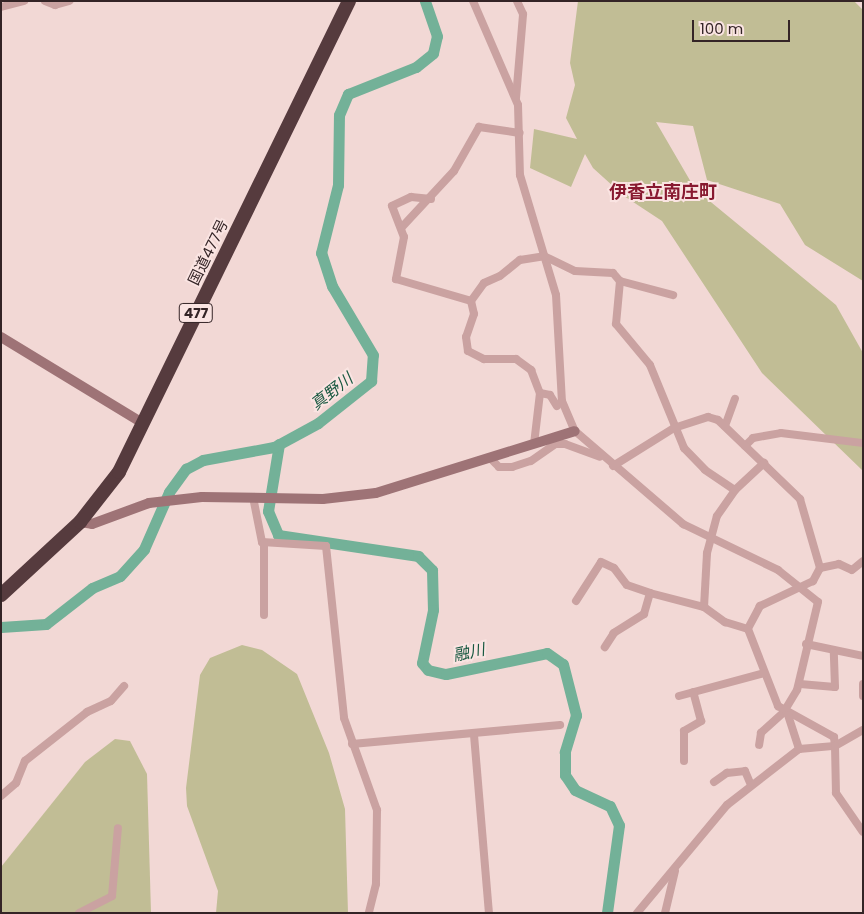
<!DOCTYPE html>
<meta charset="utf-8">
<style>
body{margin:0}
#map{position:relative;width:864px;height:914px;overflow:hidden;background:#f2d8d5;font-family:Poppins,"Noto Sans JP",sans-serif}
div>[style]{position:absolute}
.green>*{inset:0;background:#c1bd95}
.river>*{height:11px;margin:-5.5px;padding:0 5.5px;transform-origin:5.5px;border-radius:5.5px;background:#73b198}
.street>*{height:8px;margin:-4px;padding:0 4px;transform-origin:4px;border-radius:4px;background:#caa2a1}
.secondary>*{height:10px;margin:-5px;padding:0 5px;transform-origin:5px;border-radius:5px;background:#9e7376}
.highway>*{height:14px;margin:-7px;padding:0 7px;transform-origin:7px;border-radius:7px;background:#563b3e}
span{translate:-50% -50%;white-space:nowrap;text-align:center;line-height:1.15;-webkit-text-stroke:4px #fae4e2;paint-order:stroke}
.shield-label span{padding:1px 4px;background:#fae4e2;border:1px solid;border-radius:4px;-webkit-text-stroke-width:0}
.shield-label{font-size:14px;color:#342426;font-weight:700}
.street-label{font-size:15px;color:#342426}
.water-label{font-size:16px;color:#185840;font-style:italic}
.quarter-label{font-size:18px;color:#881930;font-weight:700}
.frame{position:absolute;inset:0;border:2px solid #342426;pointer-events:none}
.scale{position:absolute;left:692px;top:20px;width:98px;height:22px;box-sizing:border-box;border:2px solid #342426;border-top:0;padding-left:6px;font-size:15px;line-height:18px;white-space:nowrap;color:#342426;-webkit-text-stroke:4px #fae4e2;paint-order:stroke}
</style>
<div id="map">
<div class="green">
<div style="clip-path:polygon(578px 1px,854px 1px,863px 10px,863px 281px,805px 245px,780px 204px,707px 180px,693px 126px,656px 122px,695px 189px,836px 305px,863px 353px,863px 471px,762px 373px,662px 221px,624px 196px,593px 168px,585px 154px,571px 187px,530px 168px,534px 129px,577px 139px,566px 118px,575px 85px,570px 63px)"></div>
<div style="clip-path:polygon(242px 645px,262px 650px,297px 674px,329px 753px,345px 809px,348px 913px,216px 913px,218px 891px,187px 806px,186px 788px,200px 675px,210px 658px)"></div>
<div style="clip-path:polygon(115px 739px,130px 741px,147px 774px,151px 913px,1px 913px,1px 867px,85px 762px)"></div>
</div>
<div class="river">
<div style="left:279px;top:444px;width:68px;rotate:99.3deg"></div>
<div style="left:268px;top:511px;width:26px;rotate:67deg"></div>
<div style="left:278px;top:535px;width:142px;rotate:8.5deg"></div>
<div style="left:418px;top:556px;width:20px;rotate:45deg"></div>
<div style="left:432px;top:570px;width:40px;rotate:88.6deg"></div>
<div style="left:433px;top:610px;width:54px;rotate:101.7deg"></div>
<div style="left:422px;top:663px;width:9px;rotate:49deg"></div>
<div style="left:428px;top:670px;width:18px;rotate:13deg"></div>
<div style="left:446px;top:674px;width:103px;rotate:-11.7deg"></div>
<div style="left:547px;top:653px;width:19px;rotate:35deg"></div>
<div style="left:563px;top:664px;width:53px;rotate:75.7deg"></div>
<div style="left:576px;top:715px;width:39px;rotate:107deg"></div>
<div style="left:565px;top:752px;width:23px;rotate:90deg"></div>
<div style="left:565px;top:775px;width:18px;rotate:56deg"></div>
<div style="left:575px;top:790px;width:38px;rotate:25deg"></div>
<div style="left:610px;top:806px;width:21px;rotate:65deg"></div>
<div style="left:619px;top:825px;width:89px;rotate:97.8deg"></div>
<div style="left:1px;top:627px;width:45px;rotate:-3.8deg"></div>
<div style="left:46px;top:624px;width:58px;rotate:-38deg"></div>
<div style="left:92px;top:588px;width:30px;rotate:-23deg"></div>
<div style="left:120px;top:576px;width:36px;rotate:-48deg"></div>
<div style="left:144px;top:549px;width:62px;rotate:-66.3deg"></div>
<div style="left:169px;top:492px;width:29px;rotate:-54deg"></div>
<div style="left:186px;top:469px;width:19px;rotate:-28deg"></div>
<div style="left:203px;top:460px;width:72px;rotate:-10.4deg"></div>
<div style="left:274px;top:447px;width:50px;rotate:-28.6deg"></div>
<div style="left:318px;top:423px;width:68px;rotate:-38.4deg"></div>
<div style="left:371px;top:381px;width:26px;rotate:-86deg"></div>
<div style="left:373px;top:355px;width:80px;rotate:-120.7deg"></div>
<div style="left:332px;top:286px;width:35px;rotate:-108deg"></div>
<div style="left:321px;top:253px;width:70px;rotate:-76deg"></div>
<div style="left:338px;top:185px;width:70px;rotate:-89.2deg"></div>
<div style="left:339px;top:115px;width:23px;rotate:-67deg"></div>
<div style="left:348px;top:94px;width:73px;rotate:-21.7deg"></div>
<div style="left:416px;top:67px;width:22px;rotate:-39deg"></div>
<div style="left:433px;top:53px;width:17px;rotate:-77deg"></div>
<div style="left:437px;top:36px;width:37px;rotate:-109deg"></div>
</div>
<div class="street">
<div style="left:45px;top:1px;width:11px;rotate:22deg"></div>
<div style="left:55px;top:5px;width:15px;rotate:-16deg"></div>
<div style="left:473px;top:1px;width:113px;rotate:66.6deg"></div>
<div style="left:518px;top:105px;width:70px;rotate:88.4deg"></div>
<div style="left:520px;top:175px;width:125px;rotate:73.3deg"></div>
<div style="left:556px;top:295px;width:106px;rotate:86.8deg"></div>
<div style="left:562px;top:401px;width:33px;rotate:67deg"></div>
<div style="left:575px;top:431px;width:143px;rotate:40.7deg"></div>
<div style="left:683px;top:524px;width:106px;rotate:25.8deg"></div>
<div style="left:778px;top:570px;width:51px;rotate:38.7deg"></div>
<div style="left:818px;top:602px;width:90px;rotate:103.4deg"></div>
<div style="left:797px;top:690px;width:26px;rotate:121deg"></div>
<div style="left:784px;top:712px;width:31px;rotate:138deg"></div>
<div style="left:761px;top:733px;width:12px;rotate:99deg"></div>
<div style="left:1px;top:7px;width:24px;rotate:-15deg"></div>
<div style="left:516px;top:98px;width:84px;rotate:-85.2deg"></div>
<div style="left:523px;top:14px;width:14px;rotate:-115deg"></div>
<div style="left:431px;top:199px;width:20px;rotate:-174deg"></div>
<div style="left:411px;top:197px;width:21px;rotate:155deg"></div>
<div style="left:392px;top:206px;width:33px;rotate:69deg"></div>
<div style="left:404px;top:237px;width:43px;rotate:100.8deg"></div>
<div style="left:396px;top:279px;width:78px;rotate:16.3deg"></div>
<div style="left:471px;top:301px;width:13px;rotate:77deg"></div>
<div style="left:474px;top:314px;width:24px;rotate:109deg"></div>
<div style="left:466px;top:337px;width:14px;rotate:82deg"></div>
<div style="left:468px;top:351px;width:18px;rotate:27deg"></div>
<div style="left:484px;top:359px;width:32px"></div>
<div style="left:516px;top:359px;width:19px;rotate:36deg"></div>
<div style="left:531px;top:370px;width:25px;rotate:69deg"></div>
<div style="left:540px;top:393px;width:51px;rotate:96.7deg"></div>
<div style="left:402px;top:227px;width:76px;rotate:-47.1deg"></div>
<div style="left:454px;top:171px;width:51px;rotate:-60.4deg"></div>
<div style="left:479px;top:127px;width:41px;rotate:8.3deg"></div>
<div style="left:620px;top:281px;width:55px;rotate:14.8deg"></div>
<div style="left:471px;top:301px;width:22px;rotate:-54deg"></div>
<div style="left:484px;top:283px;width:17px;rotate:-24deg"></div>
<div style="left:500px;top:276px;width:26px;rotate:-39deg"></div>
<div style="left:520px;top:260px;width:24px;rotate:-9deg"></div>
<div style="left:544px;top:256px;width:34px;rotate:26deg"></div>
<div style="left:575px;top:271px;width:38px;rotate:3deg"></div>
<div style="left:613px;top:273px;width:11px;rotate:49deg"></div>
<div style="left:620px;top:281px;width:43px;rotate:95.3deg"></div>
<div style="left:616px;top:324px;width:53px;rotate:50.3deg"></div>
<div style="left:650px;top:365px;width:90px;rotate:67.7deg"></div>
<div style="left:684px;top:448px;width:30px;rotate:46deg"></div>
<div style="left:705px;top:470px;width:36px;rotate:34deg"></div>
<div style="left:540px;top:393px;width:10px;rotate:11deg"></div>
<div style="left:550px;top:395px;width:13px;rotate:58deg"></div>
<div style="left:725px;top:426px;width:29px;rotate:-70deg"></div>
<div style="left:745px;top:446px;width:11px;rotate:-45deg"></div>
<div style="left:753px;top:438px;width:28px;rotate:-10deg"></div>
<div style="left:781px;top:433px;width:83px;rotate:7deg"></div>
<div style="left:491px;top:459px;width:11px;rotate:45deg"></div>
<div style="left:499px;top:467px;width:13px"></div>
<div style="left:512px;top:467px;width:20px;rotate:-18deg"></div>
<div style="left:531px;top:461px;width:29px;rotate:-35deg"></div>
<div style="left:555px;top:444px;width:10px"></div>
<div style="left:565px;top:444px;width:37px;rotate:20deg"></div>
<div style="left:613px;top:466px;width:72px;rotate:-31.9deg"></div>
<div style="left:674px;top:428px;width:36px;rotate:-18deg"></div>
<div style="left:708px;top:417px;width:10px;rotate:17deg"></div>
<div style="left:718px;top:420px;width:114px;rotate:43.9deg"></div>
<div style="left:800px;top:499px;width:72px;rotate:73.8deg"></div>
<div style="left:820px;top:568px;width:15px;rotate:118deg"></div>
<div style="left:813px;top:581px;width:59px;rotate:154.7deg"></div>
<div style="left:760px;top:606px;width:26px;rotate:118deg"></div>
<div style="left:253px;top:497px;width:46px;rotate:78.7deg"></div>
<div style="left:262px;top:542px;width:64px;rotate:3.6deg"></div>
<div style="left:326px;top:546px;width:173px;rotate:84deg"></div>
<div style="left:344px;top:718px;width:98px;rotate:70.3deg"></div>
<div style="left:377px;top:810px;width:74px;rotate:90.8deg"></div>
<div style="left:376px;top:884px;width:30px;rotate:104deg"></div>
<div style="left:264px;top:543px;width:72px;rotate:90deg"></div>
<div style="left:820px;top:568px;width:19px;rotate:-12deg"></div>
<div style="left:839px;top:564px;width:14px;rotate:25deg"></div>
<div style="left:852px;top:570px;width:14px;rotate:-39deg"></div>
<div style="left:650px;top:593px;width:56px;rotate:14.5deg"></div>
<div style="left:704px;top:607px;width:26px;rotate:36deg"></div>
<div style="left:725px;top:622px;width:24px;rotate:17deg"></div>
<div style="left:748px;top:629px;width:83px;rotate:68.7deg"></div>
<div style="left:778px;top:706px;width:64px;rotate:29deg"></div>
<div style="left:834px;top:737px;width:9px;rotate:84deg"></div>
<div style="left:576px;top:601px;width:46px;rotate:-57.3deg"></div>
<div style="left:601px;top:562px;width:14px;rotate:25deg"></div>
<div style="left:614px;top:568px;width:21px;rotate:53deg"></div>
<div style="left:627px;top:585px;width:24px;rotate:19deg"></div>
<div style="left:650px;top:593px;width:22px;rotate:106deg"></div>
<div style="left:644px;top:614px;width:36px;rotate:148deg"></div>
<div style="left:614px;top:633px;width:17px;rotate:123deg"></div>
<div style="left:704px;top:607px;width:54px;rotate:-86.8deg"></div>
<div style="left:707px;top:553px;width:38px;rotate:-75deg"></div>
<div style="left:717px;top:516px;width:32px;rotate:-55deg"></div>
<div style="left:735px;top:490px;width:40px;rotate:-43deg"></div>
<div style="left:806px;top:644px;width:58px;rotate:11.9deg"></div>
<div style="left:800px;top:684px;width:35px;rotate:5deg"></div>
<div style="left:835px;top:687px;width:34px;rotate:-92deg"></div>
<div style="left:863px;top:684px;width:12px;rotate:90deg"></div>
<div style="left:679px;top:696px;width:88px;rotate:-15.1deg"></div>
<div style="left:788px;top:715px;width:36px;rotate:72deg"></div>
<div style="left:474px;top:735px;width:179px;rotate:85.2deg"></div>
<div style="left:352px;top:744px;width:209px;rotate:-5.2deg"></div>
<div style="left:835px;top:746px;width:32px;rotate:-30deg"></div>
<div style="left:684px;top:761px;width:30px;rotate:-90deg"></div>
<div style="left:684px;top:731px;width:20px;rotate:-30deg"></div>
<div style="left:701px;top:721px;width:30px;rotate:-105deg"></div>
<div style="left:714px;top:782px;width:16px;rotate:-35deg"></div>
<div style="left:727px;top:773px;width:18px;rotate:-6deg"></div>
<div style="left:745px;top:771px;width:15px;rotate:67deg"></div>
<div style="left:1px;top:796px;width:20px;rotate:-41deg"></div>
<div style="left:16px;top:783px;width:24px;rotate:-68deg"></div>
<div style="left:25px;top:761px;width:79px;rotate:-38.3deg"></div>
<div style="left:87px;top:712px;width:26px;rotate:-25deg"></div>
<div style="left:111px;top:701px;width:20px;rotate:-49deg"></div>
<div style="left:79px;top:913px;width:37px;rotate:-27deg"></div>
<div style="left:112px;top:896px;width:68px;rotate:-85deg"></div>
<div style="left:637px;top:913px;width:141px;rotate:-50.2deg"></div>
<div style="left:727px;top:805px;width:91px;rotate:-37.9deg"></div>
<div style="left:799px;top:749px;width:36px;rotate:-5deg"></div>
<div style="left:835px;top:746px;width:47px;rotate:88.8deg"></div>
<div style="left:836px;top:793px;width:47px;rotate:55.3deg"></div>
<div style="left:665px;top:913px;width:43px;rotate:-76.6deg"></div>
</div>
<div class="secondary">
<div style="left:1px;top:337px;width:167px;rotate:31.3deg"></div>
<div style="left:80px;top:522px;width:12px;rotate:9deg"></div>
<div style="left:92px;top:524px;width:61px;rotate:-20.2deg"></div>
<div style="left:149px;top:503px;width:53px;rotate:-6.5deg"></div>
<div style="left:202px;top:497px;width:121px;rotate:0.9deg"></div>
<div style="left:323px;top:499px;width:53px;rotate:-6.5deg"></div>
<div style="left:376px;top:493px;width:208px;rotate:-17.3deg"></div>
</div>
<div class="highway">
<div style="left:1px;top:595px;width:108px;rotate:-42.7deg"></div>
<div style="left:80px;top:522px;width:63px;rotate:-52deg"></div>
<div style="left:119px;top:472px;width:524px;rotate:-63.97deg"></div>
</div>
<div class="shield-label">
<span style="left:196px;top:313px">477</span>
</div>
<div class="street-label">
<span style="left:208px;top:252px;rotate:-64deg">国道477号</span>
</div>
<div class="water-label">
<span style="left:332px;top:392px;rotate:-38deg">真野川</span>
<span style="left:469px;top:653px;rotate:-12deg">融川</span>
</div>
<div class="quarter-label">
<span style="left:663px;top:192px">伊香立南庄町</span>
</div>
<div class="frame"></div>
<div class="scale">100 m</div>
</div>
